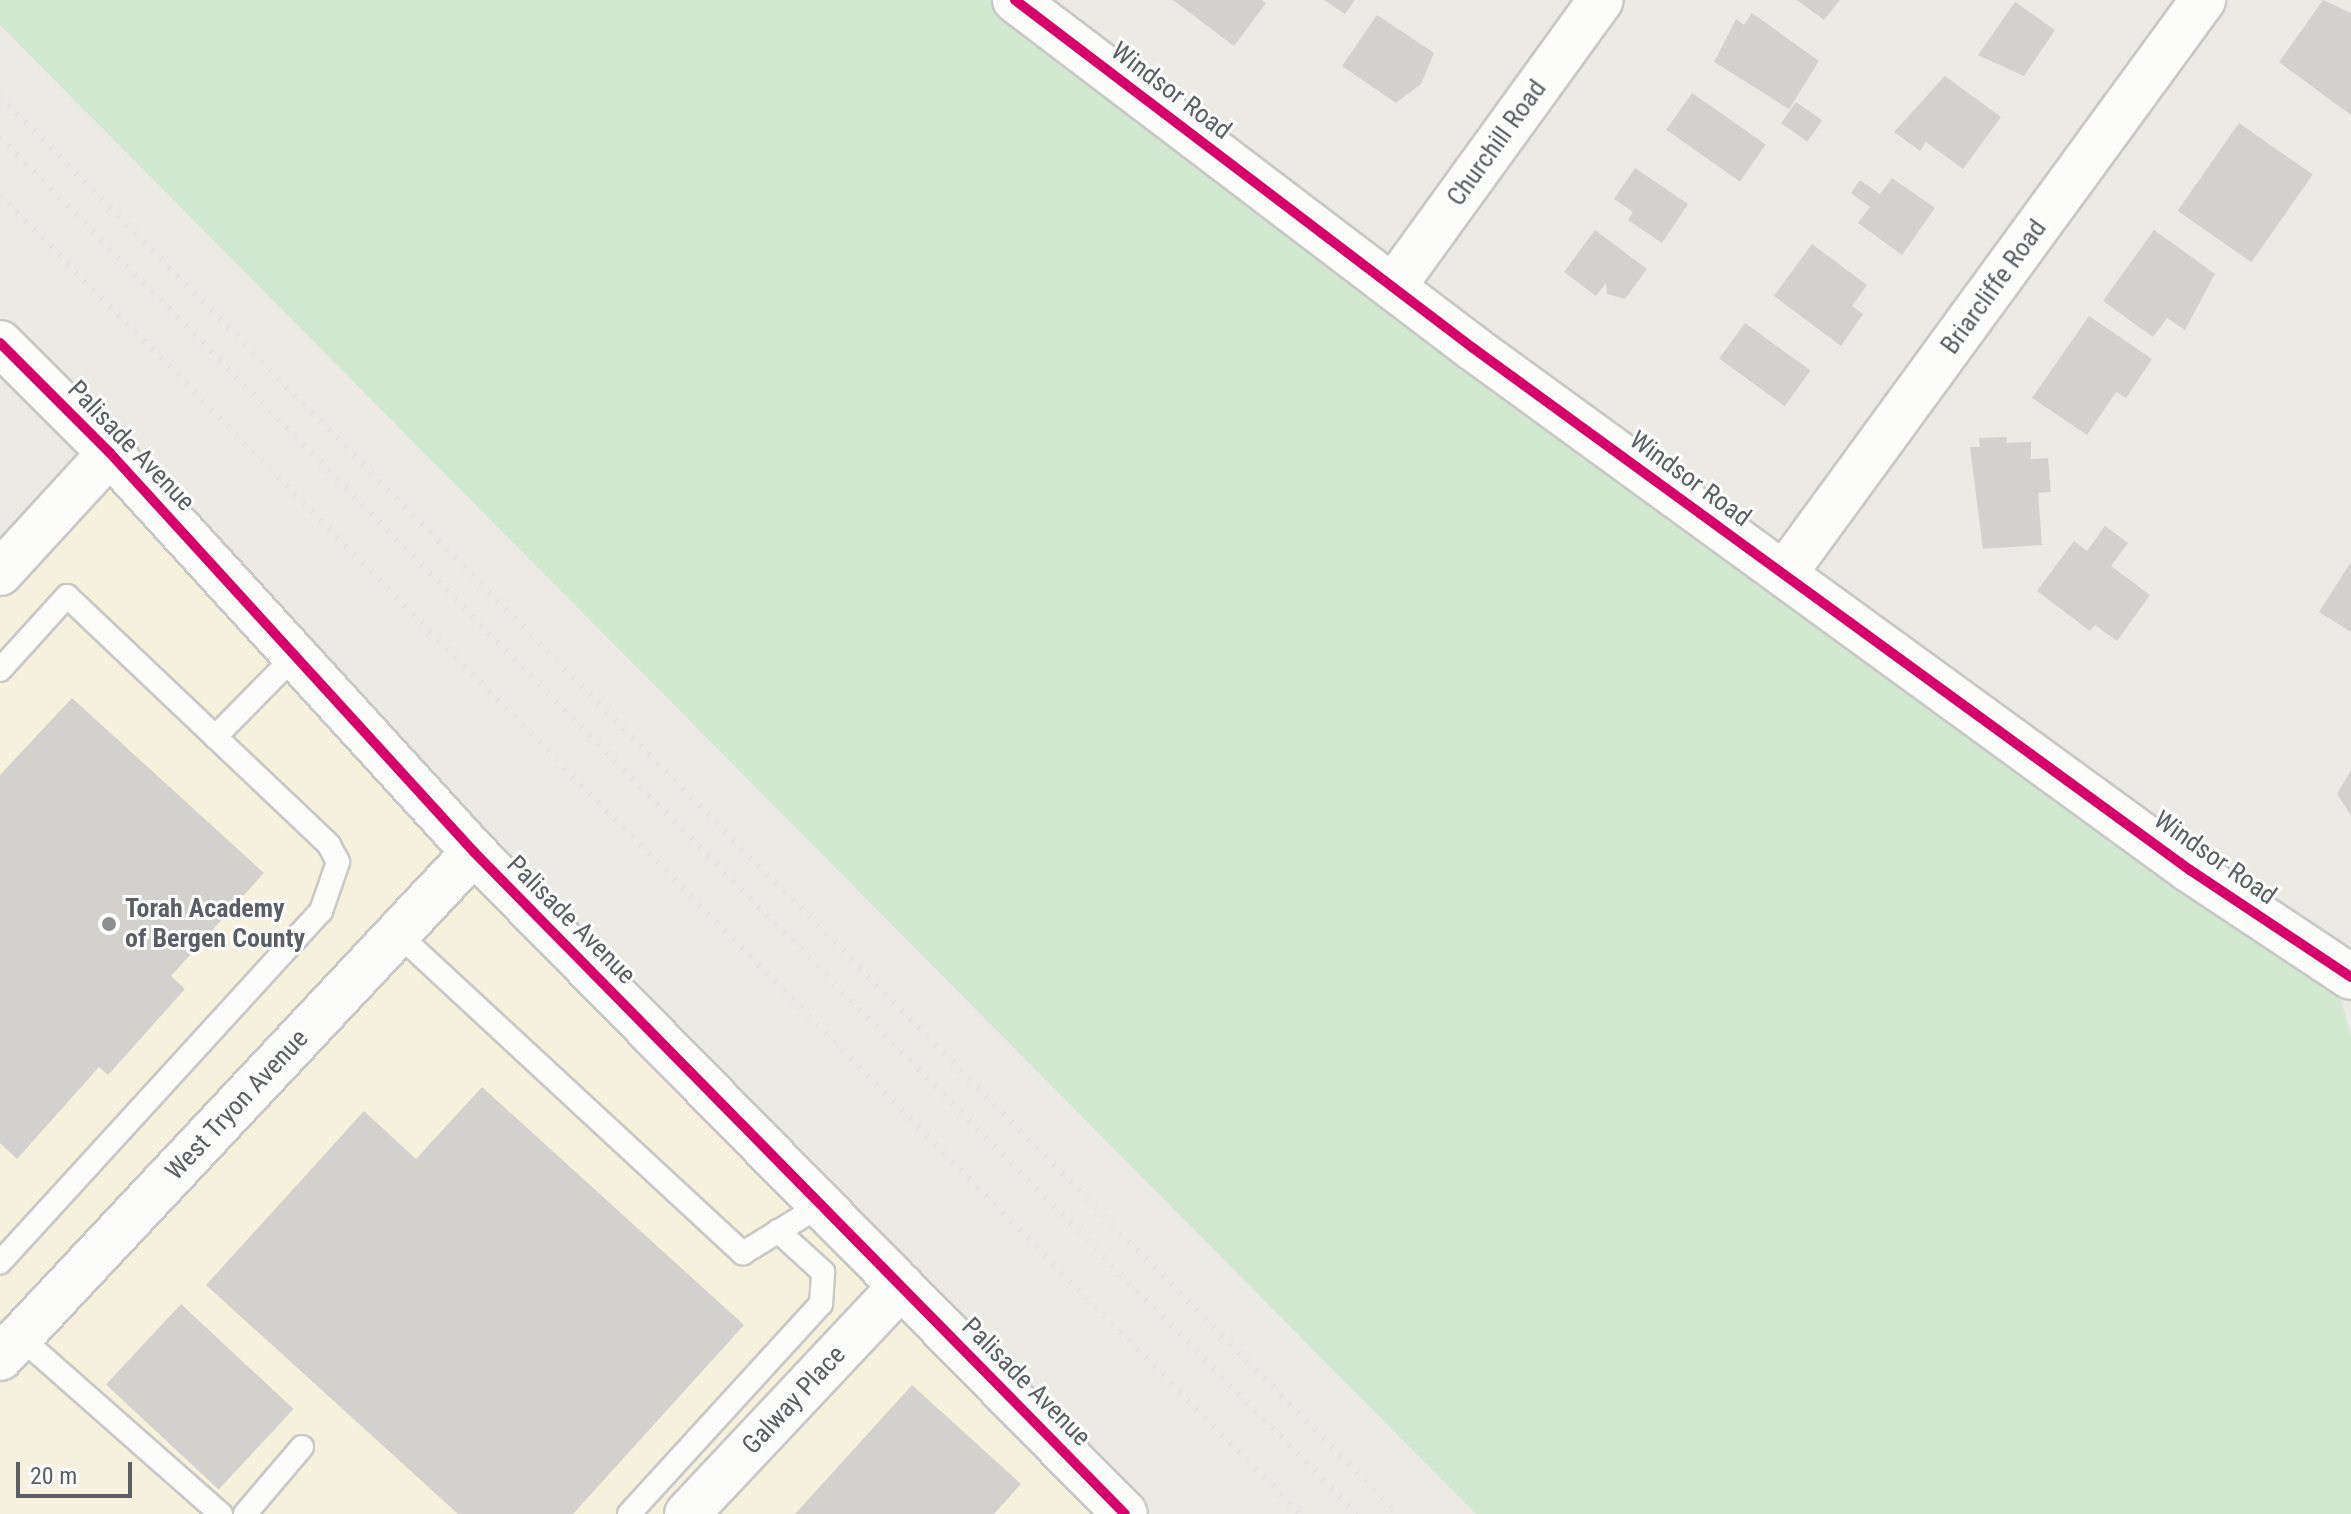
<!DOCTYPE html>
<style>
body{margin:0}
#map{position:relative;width:2351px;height:1514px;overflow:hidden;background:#ebeae5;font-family:"Roboto Condensed",sans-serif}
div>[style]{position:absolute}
.commercial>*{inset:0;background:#f6f1dd}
.green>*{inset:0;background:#d2e8d0}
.building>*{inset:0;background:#d2d1ce;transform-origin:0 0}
.roads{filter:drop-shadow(2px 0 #c8c8c7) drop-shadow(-2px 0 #c8c8c7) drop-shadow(0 2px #c8c8c7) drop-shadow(0 -2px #c8c8c7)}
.lane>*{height:22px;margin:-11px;padding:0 11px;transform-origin:11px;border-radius:11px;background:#fcfcfb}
.street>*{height:44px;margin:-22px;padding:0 22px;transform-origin:22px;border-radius:22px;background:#fcfcfb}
.secondary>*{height:44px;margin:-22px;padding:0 22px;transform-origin:22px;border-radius:22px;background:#fcfcfb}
.rail>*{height:6px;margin-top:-3px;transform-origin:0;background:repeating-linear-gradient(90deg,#e2e2e2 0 2px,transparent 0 12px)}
.cycleway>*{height:10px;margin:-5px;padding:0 5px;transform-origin:5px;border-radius:5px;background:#d6006c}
.dots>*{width:22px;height:22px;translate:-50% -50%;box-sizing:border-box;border:4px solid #fff;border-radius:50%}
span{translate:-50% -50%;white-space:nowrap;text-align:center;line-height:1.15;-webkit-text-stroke:6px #fff;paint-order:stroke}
.street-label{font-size:26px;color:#5b5e64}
.poi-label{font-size:26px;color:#5b5e64;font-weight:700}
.left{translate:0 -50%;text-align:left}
.scale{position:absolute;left:16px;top:1462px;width:116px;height:36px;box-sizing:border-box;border:4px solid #5b5e64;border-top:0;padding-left:10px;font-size:24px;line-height:28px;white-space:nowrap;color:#5b5e64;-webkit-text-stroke:6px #fff;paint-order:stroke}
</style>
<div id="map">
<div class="commercial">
<div style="clip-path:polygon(110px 453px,1125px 1514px,0 1514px,0 573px)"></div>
</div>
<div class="green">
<div style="clip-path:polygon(0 0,1015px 0,2330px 962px,2351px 1036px,2351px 1514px,1476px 1514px,0 25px)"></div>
</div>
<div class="building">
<div style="clip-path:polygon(1173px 0,1261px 0,1266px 3px,1234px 46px)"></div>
<div style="clip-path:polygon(1324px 0,1355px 0,1345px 14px)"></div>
<div style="clip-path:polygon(1797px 0,1840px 0,1824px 20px)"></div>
<div style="clip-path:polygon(2323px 0,2351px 13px,2351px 115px,2279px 62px)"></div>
<div style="clip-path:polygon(2015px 2px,2055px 30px,2024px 76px,1978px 55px)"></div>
<div style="clip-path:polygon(1752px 13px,1819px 61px,1789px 109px,1714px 62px,1736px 19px,1744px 25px)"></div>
<div style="clip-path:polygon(1377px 15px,1434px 53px,1421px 84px,1396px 103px,1342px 66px)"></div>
<div style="clip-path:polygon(1945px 76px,2001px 117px,1963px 169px,1926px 142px,1920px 151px,1894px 132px)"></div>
<div style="left:1692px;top:93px;width:90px;height:45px;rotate:35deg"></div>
<div style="left:1796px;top:102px;width:32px;height:26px;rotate:35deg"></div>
<div style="left:2239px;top:123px;width:90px;height:107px;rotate:35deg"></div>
<div style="clip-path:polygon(1635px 168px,1688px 204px,1662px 243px,1628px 220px,1633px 212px,1614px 199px)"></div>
<div style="clip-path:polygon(1892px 178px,1935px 208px,1902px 255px,1858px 223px,1870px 207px,1851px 193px,1860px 180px,1880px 194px)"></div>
<div style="clip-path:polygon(1595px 230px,1647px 269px,1625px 299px,1607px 294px,1606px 283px,1596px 296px,1564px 272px)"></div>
<div style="clip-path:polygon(2154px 230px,2215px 274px,2185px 330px,2167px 318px,2153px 337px,2103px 301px)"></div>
<div style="clip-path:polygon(1812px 244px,1867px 285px,1852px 306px,1863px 314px,1841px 346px,1774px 296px)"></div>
<div style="clip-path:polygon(2089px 316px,2152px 359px,2126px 398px,2116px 392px,2087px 435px,2032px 398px)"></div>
<div style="left:1745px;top:323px;width:81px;height:44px;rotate:36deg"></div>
<div style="clip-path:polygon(2007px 437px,2007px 443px,2031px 442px,2031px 459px,2048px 458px,2051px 492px,2038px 493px,2042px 545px,1983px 549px,1970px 447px,1980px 447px,1979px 438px)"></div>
<div style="clip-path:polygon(2105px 526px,2128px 543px,2111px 566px,2150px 595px,2117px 641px,2095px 625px,2090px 631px,2037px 591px,2074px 541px,2087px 551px)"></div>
<div style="clip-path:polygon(2351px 562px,2351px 632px,2319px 612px)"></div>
<div style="clip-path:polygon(72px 698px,264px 873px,171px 976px,185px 989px,108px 1075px,99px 1067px,17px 1159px,0 1143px,0 775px)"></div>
<div style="clip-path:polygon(2351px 770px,2351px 815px,2337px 794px)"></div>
<div style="clip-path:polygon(482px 1087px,744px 1325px,573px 1514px,458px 1514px,206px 1285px,364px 1111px,416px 1159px)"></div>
<div style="left:181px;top:1304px;width:154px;height:110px;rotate:43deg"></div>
<div style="clip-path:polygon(912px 1385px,1021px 1484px,994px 1514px,795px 1514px)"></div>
</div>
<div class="roads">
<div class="lane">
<div style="left:0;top:670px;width:100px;rotate:-47.8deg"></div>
<div style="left:67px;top:596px;width:361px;rotate:43.5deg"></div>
<div style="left:329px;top:845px;width:19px;rotate:62deg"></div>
<div style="left:338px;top:862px;width:52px;rotate:109.1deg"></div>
<div style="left:321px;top:911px;width:476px;rotate:132.4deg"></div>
<div style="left:215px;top:737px;width:114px;rotate:-45.4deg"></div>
<div style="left:398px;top:934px;width:470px;rotate:42.8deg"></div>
<div style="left:743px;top:1253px;width:92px;rotate:-31.6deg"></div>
<div style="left:20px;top:1337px;width:268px;rotate:41.4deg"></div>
<div style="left:245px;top:1514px;width:88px;rotate:-49.6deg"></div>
<div style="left:629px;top:1514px;width:285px;rotate:-47.6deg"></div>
<div style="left:821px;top:1304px;width:32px;rotate:-86deg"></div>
<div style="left:823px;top:1272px;width:61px;rotate:-137.7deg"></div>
</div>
<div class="street">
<div style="left:1393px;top:287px;width:354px;rotate:-54.1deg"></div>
<div style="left:0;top:573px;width:163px;rotate:-47.5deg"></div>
<div style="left:1784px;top:574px;width:711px;rotate:-53.87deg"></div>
<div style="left:0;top:1358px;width:693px;rotate:-46.87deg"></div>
<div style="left:687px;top:1514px;width:313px;rotate:-46.8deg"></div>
</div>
<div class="secondary">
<div style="left:1015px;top:0;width:575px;rotate:37.23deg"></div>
<div style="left:1473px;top:348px;width:887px;rotate:36.06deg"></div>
<div style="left:2190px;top:870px;width:193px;rotate:33.6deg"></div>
<div style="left:0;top:343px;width:156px;rotate:45deg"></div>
<div style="left:110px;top:453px;width:540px;rotate:47.63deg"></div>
<div style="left:474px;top:852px;width:928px;rotate:45.48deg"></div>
</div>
</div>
<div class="rail">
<div style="left:0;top:96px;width:1991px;rotate:45.41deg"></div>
<div style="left:0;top:137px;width:1933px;rotate:45.42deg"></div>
<div style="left:0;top:195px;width:1852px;rotate:45.42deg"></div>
</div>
<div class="cycleway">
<div style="left:1015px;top:0;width:575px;rotate:37.23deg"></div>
<div style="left:1473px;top:348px;width:887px;rotate:36.06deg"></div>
<div style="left:2190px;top:870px;width:193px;rotate:33.6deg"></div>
<div style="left:0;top:343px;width:156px;rotate:45deg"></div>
<div style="left:110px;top:453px;width:540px;rotate:47.63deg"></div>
<div style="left:474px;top:852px;width:928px;rotate:45.48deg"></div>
</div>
<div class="dots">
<div style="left:109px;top:924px;background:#8d8f91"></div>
</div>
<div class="street-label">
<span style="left:1171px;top:91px;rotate:37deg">Windsor Road</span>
<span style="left:1497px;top:143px;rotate:-54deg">Churchill Road</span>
<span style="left:1994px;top:287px;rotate:-54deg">Briarcliffe Road</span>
<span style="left:131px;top:446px;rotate:46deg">Palisade Avenue</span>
<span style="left:1690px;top:479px;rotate:36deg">Windsor Road</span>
<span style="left:2215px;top:858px;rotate:35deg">Windsor Road</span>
<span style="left:571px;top:920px;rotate:45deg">Palisade Avenue</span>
<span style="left:237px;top:1105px;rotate:-47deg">West Tryon Avenue</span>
<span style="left:1026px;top:1382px;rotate:45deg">Palisade Avenue</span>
<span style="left:794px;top:1400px;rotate:-47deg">Galway Place</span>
</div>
<div class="poi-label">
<span class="left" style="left:125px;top:924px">Torah Academy<br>of Bergen County</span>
</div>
<div class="scale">20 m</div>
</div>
